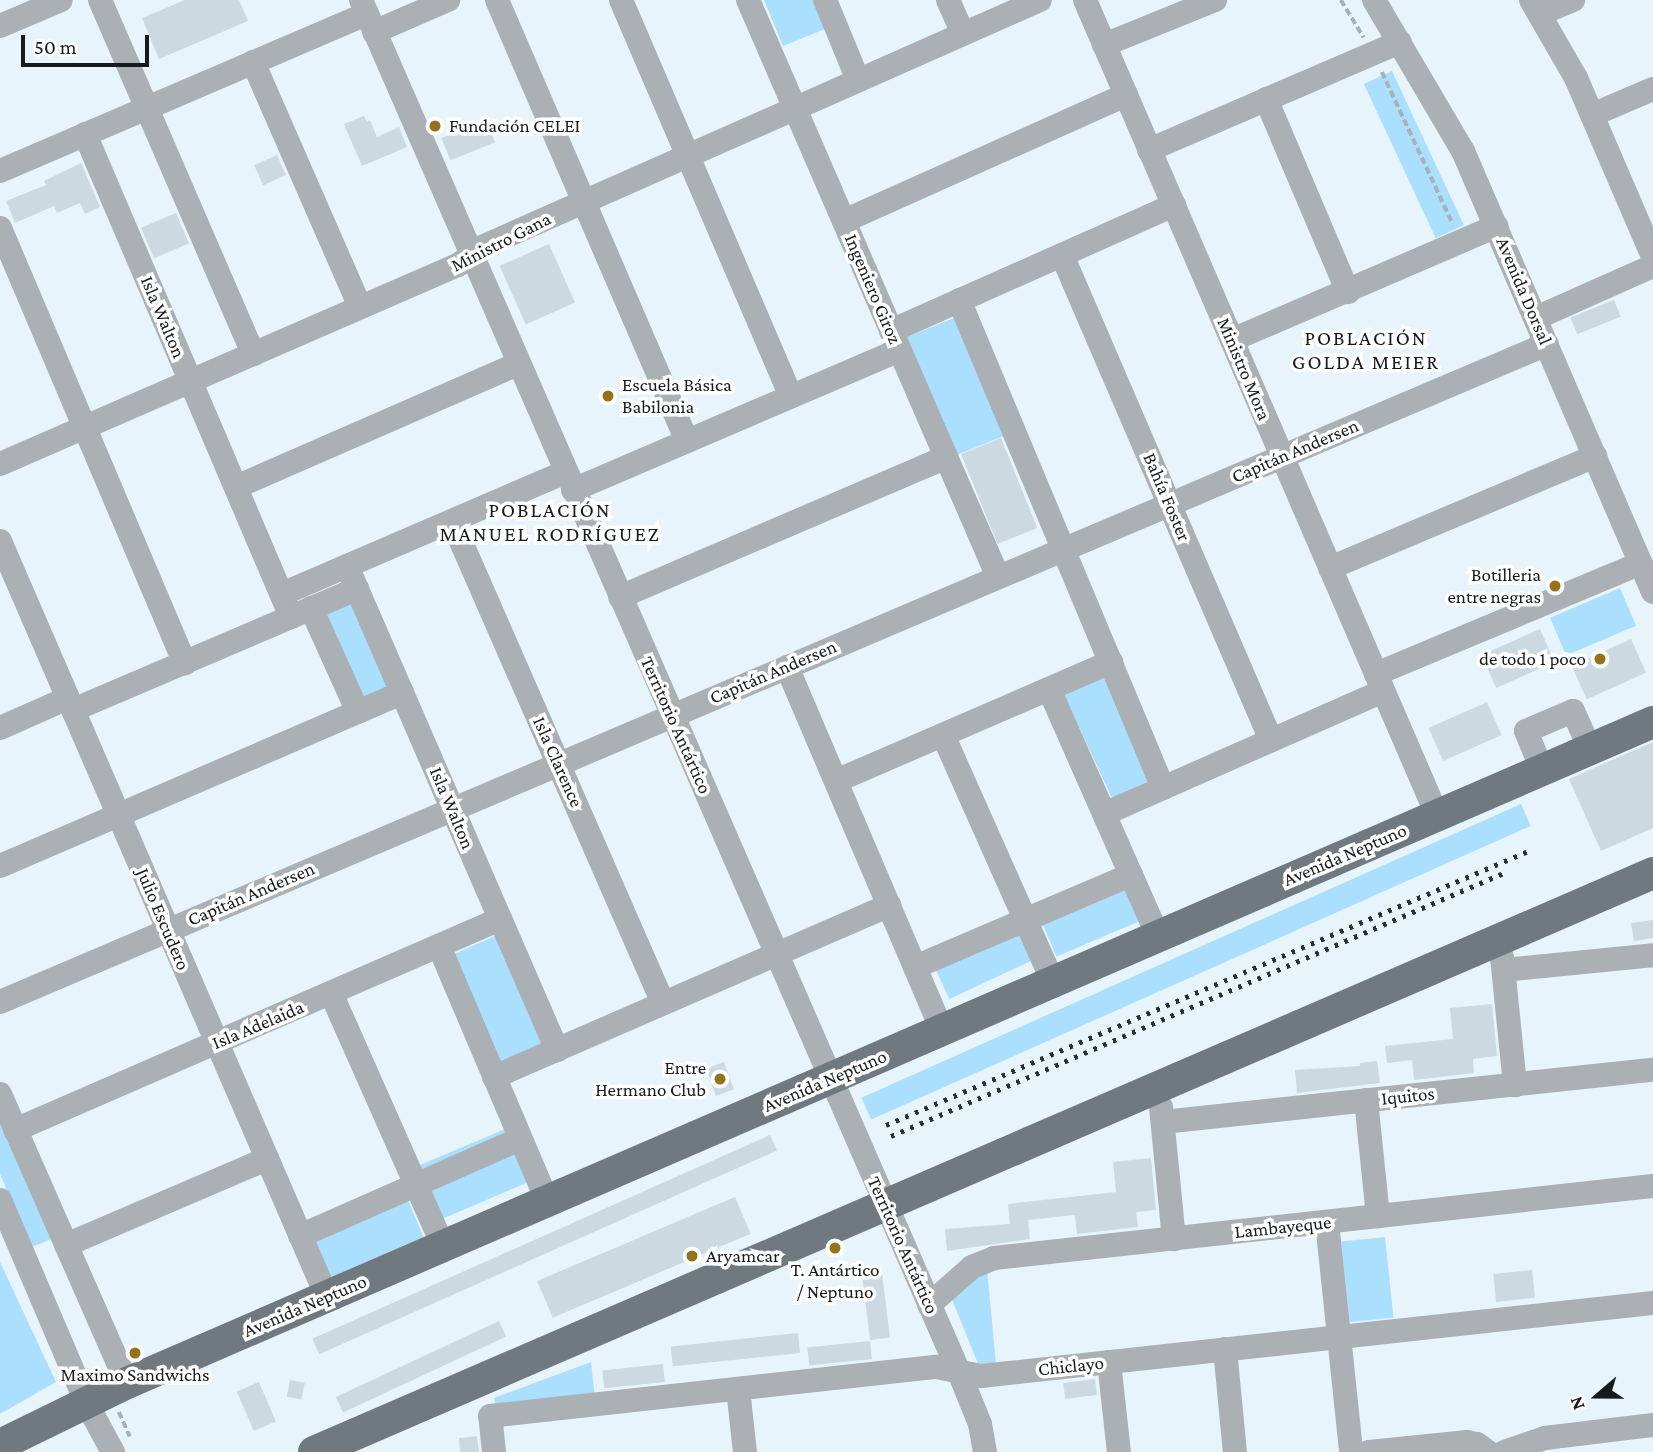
<!DOCTYPE html>
<meta charset="utf-8">
<style>
body{margin:0}
#map{position:relative;width:1653px;height:1452px;overflow:hidden;background:#e7f4fc;font-family:"Crimson Pro",serif}
div>[style]{position:absolute}
.green>*{inset:0;background:#aadffe;transform-origin:0 0}
.building>*{inset:0;background:#ccd9e1;transform-origin:0 0}
.path>*{height:3.5px;margin-top:-1.75px;transform-origin:0;background:repeating-linear-gradient(90deg,#a7b2b8 0 7px,transparent 0 10.5px)}
.minor>*{height:24px;margin:-12px;padding:0 12px;transform-origin:12px;border-radius:12px;background:#aab0b3}
.major>*{height:32px;margin:-16px;padding:0 16px;transform-origin:16px;border-radius:16px;background:#6f797f}
.rail>*{height:5px;margin-top:-2.5px;transform-origin:0;background:repeating-linear-gradient(90deg,#2b3133 0 3.5px,transparent 0 10.5px)}
.dots>*{width:19px;height:19px;translate:-50% -50%;box-sizing:border-box;border:4px solid #fff;border-radius:50%}
span{translate:-50% -50%;white-space:nowrap;text-align:center;line-height:1.15;-webkit-text-stroke:7px #fff;paint-order:stroke}
.poi-label{font-size:19px;color:#151a1c}
.left{translate:0 -50%;text-align:left}
.right{translate:-100% -50%;text-align:right}
.street-label{font-size:19px;color:#151a1c}
.neighbourhood-label{font-size:21px;color:#151a1c;letter-spacing:2px}
.north{position:absolute;left:1562px;top:1361px;width:70px;height:70px;-webkit-text-stroke:5px #fff;paint-order:stroke;rotate:250deg;font-size:19px;font-weight:700;line-height:28px;text-align:center;color:#151a1c}
.north::after{content:'';display:block;margin:auto;width:24px;height:32px;background:#151a1c;clip-path:polygon(50% 0,100% 100%,50% 72%,0 100%)}
.scale{position:absolute;left:21px;top:35px;width:128px;height:32px;box-sizing:border-box;border:4px solid #151a1c;border-top:0;padding-left:9px;font-size:21px;line-height:24px;white-space:nowrap;color:#151a1c;-webkit-text-stroke:5px #fff;paint-order:stroke}
</style>
<div id="map">
<div class="green">
<div style="clip-path:polygon(764px 0,813px 0,825px 29px,783px 46px)"></div>
<div style="left:1392px;top:71px;width:170px;height:31px;rotate:65deg"></div>
<div style="left:959px;top:316px;width:128px;height:61px;rotate:68deg"></div>
<div style="left:1620px;top:588px;width:41px;height:76px;rotate:67deg"></div>
<div style="left:354px;top:600px;width:94px;height:34px;rotate:66deg"></div>
<div style="left:1105px;top:674px;width:115px;height:46px;rotate:65deg"></div>
<div style="left:1521px;top:804px;width:24px;height:722px;rotate:66deg"></div>
<div style="left:1126px;top:890px;width:34px;height:90px;rotate:67deg"></div>
<div style="left:1017px;top:931px;width:33px;height:90px;rotate:65deg"></div>
<div style="left:497px;top:935px;width:124px;height:50px;rotate:66deg"></div>
<div style="clip-path:polygon(0 1103px,59px 1236px,32px 1247px,0 1174px)"></div>
<div style="left:510px;top:1127px;width:58px;height:102px;rotate:67deg"></div>
<div style="left:402px;top:1186px;width:58px;height:102px;rotate:67deg"></div>
<div style="left:1385px;top:1237px;width:81px;height:44px;rotate:84deg"></div>
<div style="clip-path:polygon(0 1262px,56px 1382px,0 1414px)"></div>
<div style="clip-path:polygon(987px 1269px,996px 1364px,979px 1366px,951px 1297px)"></div>
<div style="clip-path:polygon(591px 1362px,595px 1399px,496px 1408px,494px 1398px)"></div>
</div>
<div class="building">
<div style="clip-path:polygon(185px 0,239px 0,248px 21px,159px 59px,142px 18px)"></div>
<div style="clip-path:polygon(364px 116px,367px 122px,370px 120px,377px 137px,399px 127px,407px 147px,362px 166px,344px 124px)"></div>
<div style="left:486px;top:120px;width:24px;height:48px;rotate:68deg"></div>
<div style="left:277px;top:155px;width:22px;height:25px;rotate:66deg"></div>
<div style="clip-path:polygon(81px 163px,100px 207px,85px 214px,80px 203px,57px 213px,54px 206px,15px 223px,6px 201px,46px 185px,44px 181px)"></div>
<div style="left:176px;top:213px;width:33px;height:38px;rotate:67deg"></div>
<div style="left:549px;top:244px;width:64px;height:54px;rotate:66deg"></div>
<div style="left:1614px;top:300px;width:18px;height:47px;rotate:68deg"></div>
<div style="left:1001px;top:438px;width:97px;height:43px;rotate:68deg"></div>
<div style="left:1540px;top:629px;width:36px;height:64px;rotate:66deg"></div>
<div style="left:1631px;top:639px;width:37px;height:65px;rotate:66deg"></div>
<div style="left:1487px;top:702px;width:36px;height:64px;rotate:66deg"></div>
<div style="clip-path:polygon(1653px 742px,1653px 828px,1601px 851px,1569px 779px)"></div>
<div style="clip-path:polygon(1653px 920px,1653px 938px,1634px 941px,1631px 923px)"></div>
<div style="clip-path:polygon(1492px 1004px,1497px 1056px,1473px 1059px,1474px 1073px,1414px 1080px,1412px 1060px,1387px 1063px,1385px 1046px,1453px 1039px,1450px 1008px)"></div>
<div style="clip-path:polygon(1377px 1061px,1380px 1083px,1297px 1093px,1295px 1070px,1360px 1066px,1360px 1063px)"></div>
<div style="left:724px;top:1062px;width:29px;height:19px;rotate:70deg"></div>
<div style="left:770px;top:1135px;width:17px;height:501px;rotate:66deg"></div>
<div style="clip-path:polygon(1151px 1158px,1156px 1210px,1136px 1212px,1138px 1227px,1077px 1234px,1075px 1215px,1028px 1220px,1030px 1239px,947px 1251px,945px 1229px,1010px 1224px,1008px 1204px,1116px 1192px,1113px 1162px)"></div>
<div style="left:735px;top:1197px;width:40px;height:215px;rotate:67deg"></div>
<div style="left:1532px;top:1270px;width:28px;height:39px;rotate:84deg"></div>
<div style="left:882px;top:1273px;width:65px;height:20px;rotate:83deg"></div>
<div style="left:499px;top:1321px;width:17px;height:180px;rotate:65deg"></div>
<div style="left:798px;top:1333px;width:20px;height:128px;rotate:84deg"></div>
<div style="left:870px;top:1341px;width:18px;height:63px;rotate:84deg"></div>
<div style="left:663px;top:1364px;width:18px;height:61px;rotate:84deg"></div>
<div style="left:1095px;top:1379px;width:16px;height:32px;rotate:83deg"></div>
<div style="left:290px;top:1380px;width:15px;height:17px;rotate:11deg"></div>
<div style="left:259px;top:1382px;width:43px;height:24px;rotate:67deg"></div>
<div style="clip-path:polygon(477px 1436px,479px 1452px,460px 1452px,459px 1438px)"></div>
</div>
<div class="path">
<div style="left:1341px;top:0;width:44px;rotate:58.8deg"></div>
<div style="left:1382px;top:72px;width:168px;rotate:65deg"></div>
<div style="left:119px;top:1412px;width:27px;rotate:66deg"></div>
</div>
<div class="minor">
<div style="left:100px;top:0;width:386px;rotate:66.6deg"></div>
<div style="left:361px;top:0;width:1497px;rotate:66.45deg"></div>
<div style="left:959px;top:1372px;width:56px;rotate:68deg"></div>
<div style="left:980px;top:1424px;width:28px;rotate:80deg"></div>
<div style="left:497px;top:0;width:480px;rotate:66.7deg"></div>
<div style="left:621px;top:0;width:431px;rotate:66.8deg"></div>
<div style="left:748px;top:0;width:629px;rotate:66.57deg"></div>
<div style="left:825px;top:0;width:87px;rotate:67.6deg"></div>
<div style="left:948px;top:0;width:37px;rotate:66deg"></div>
<div style="left:1085px;top:0;width:888px;rotate:66.64deg"></div>
<div style="left:1374px;top:0;width:175px;rotate:59.5deg"></div>
<div style="left:1463px;top:151px;width:480px;rotate:66.7deg"></div>
<div style="left:1531px;top:0;width:90px;rotate:60deg"></div>
<div style="left:1576px;top:78px;width:195px;rotate:66.7deg"></div>
<div style="left:1540px;top:14px;width:36px;rotate:-23deg"></div>
<div style="left:0;top:26px;width:66px;rotate:-23.1deg"></div>
<div style="left:374px;top:32px;width:81px;rotate:-23.4deg"></div>
<div style="left:1104px;top:45px;width:120px;rotate:-22.1deg"></div>
<div style="left:253px;top:62px;width:267px;rotate:66.4deg"></div>
<div style="left:1266px;top:99px;width:210px;rotate:67deg"></div>
<div style="left:1592px;top:115px;width:66px;rotate:-23.1deg"></div>
<div style="left:85px;top:134px;width:525px;rotate:66.9deg"></div>
<div style="left:1149px;top:150px;width:273px;rotate:-23.3deg"></div>
<div style="left:0;top:171px;width:399px;rotate:-23.2deg"></div>
<div style="left:844px;top:221px;width:309px;rotate:-24.1deg"></div>
<div style="left:0;top:228px;width:473px;rotate:67deg"></div>
<div style="left:1062px;top:255px;width:528px;rotate:66.69deg"></div>
<div style="left:959px;top:300px;width:529px;rotate:67.31deg"></div>
<div style="left:1536px;top:318px;width:128px;rotate:-24deg"></div>
<div style="left:891px;top:331px;width:310px;rotate:-24deg"></div>
<div style="left:1232px;top:340px;width:288px;rotate:-23.3deg"></div>
<div style="left:0;top:464px;width:499px;rotate:-23.5deg"></div>
<div style="left:458px;top:265px;width:30px;rotate:-37deg"></div>
<div style="left:482px;top:247px;width:610px;rotate:-23.88deg"></div>
<div style="left:236px;top:487px;width:308px;rotate:-23.6deg"></div>
<div style="left:573px;top:490px;width:355px;rotate:-23.2deg"></div>
<div style="left:452px;top:521px;width:526px;rotate:66.36deg"></div>
<div style="left:0;top:541px;width:824px;rotate:66.61deg"></div>
<div style="left:347px;top:566px;width:528px;rotate:66.54deg"></div>
<div style="left:1330px;top:568px;width:288px;rotate:-22.9deg"></div>
<div style="left:282px;top:594px;width:308px;rotate:-23.3deg"></div>
<div style="left:620px;top:597px;width:355px;rotate:-23.2deg"></div>
<div style="left:311px;top:608px;width:114px;rotate:65.7deg"></div>
<div style="left:787px;top:667px;width:395px;rotate:66.9deg"></div>
<div style="left:1376px;top:674px;width:287px;rotate:-22.7deg"></div>
<div style="left:1049px;top:689px;width:270px;rotate:66.2deg"></div>
<div style="left:73px;top:710px;width:309px;rotate:-23.1deg"></div>
<div style="left:0;top:728px;width:74px;rotate:-23.8deg"></div>
<div style="left:943px;top:735px;width:270px;rotate:66deg"></div>
<div style="left:1542px;top:770px;width:42px;rotate:-112.3deg"></div>
<div style="left:1526px;top:731px;width:51px;rotate:-23.1deg"></div>
<div style="left:1573px;top:711px;width:42px;rotate:65.9deg"></div>
<div style="left:836px;top:781px;width:300px;rotate:-23.4deg"></div>
<div style="left:1104px;top:814px;width:305px;rotate:-23.8deg"></div>
<div style="left:0;top:866px;width:438px;rotate:-23.3deg"></div>
<div style="left:439px;top:946px;width:277px;rotate:67deg"></div>
<div style="left:1502px;top:957px;width:129px;rotate:84.2deg"></div>
<div style="left:915px;top:967px;width:235px;rotate:-23.1deg"></div>
<div style="left:1504px;top:970px;width:150px;rotate:-5.7deg"></div>
<div style="left:331px;top:993px;width:277px;rotate:66.1deg"></div>
<div style="left:0;top:1002px;width:1681px;rotate:-23.04deg"></div>
<div style="left:494px;top:1077px;width:431px;rotate:-23.5deg"></div>
<div style="left:0;top:1094px;width:316px;rotate:66.3deg"></div>
<div style="left:1366px;top:1100px;width:117px;rotate:84.1deg"></div>
<div style="left:1161px;top:1107px;width:133px;rotate:84.4deg"></div>
<div style="left:1163px;top:1122px;width:493px;rotate:-6.1deg"></div>
<div style="left:15px;top:1130px;width:529px;rotate:-23.51deg"></div>
<div style="left:0;top:1200px;width:222px;rotate:66.9deg"></div>
<div style="left:87px;top:1404px;width:55px;rotate:61.6deg"></div>
<div style="left:1327px;top:1222px;width:231px;rotate:84deg"></div>
<div style="left:300px;top:1236px;width:240px;rotate:-23.8deg"></div>
<div style="left:66px;top:1245px;width:219px;rotate:-23.2deg"></div>
<div style="left:929px;top:1305px;width:57px;rotate:-41.5deg"></div>
<div style="left:972px;top:1267px;width:24px;rotate:-22deg"></div>
<div style="left:994px;top:1258px;width:663px;rotate:-6.24deg"></div>
<div style="left:1225px;top:1349px;width:103px;rotate:84.5deg"></div>
<div style="left:1109px;top:1362px;width:91px;rotate:83.7deg"></div>
<div style="left:738px;top:1389px;width:63px;rotate:83.7deg"></div>
<div style="left:494px;top:1452px;width:36px;rotate:-96deg"></div>
<div style="left:490px;top:1416px;width:449px;rotate:-6.3deg"></div>
<div style="left:936px;top:1367px;width:46px;rotate:11.3deg"></div>
<div style="left:981px;top:1376px;width:676px;rotate:-6.2deg"></div>
<div style="left:1369px;top:1452px;width:99px;rotate:-5.8deg"></div>
<div style="left:1467px;top:1442px;width:10px;rotate:11deg"></div>
<div style="left:1477px;top:1444px;width:14px;rotate:36deg"></div>
<div style="left:1504px;top:1452px;width:43px;rotate:-18.9deg"></div>
<div style="left:1545px;top:1438px;width:109px;rotate:-6.9deg"></div>
</div>
<div class="major">
<div style="left:0;top:1445px;width:141px;rotate:-26deg"></div>
<div style="left:127px;top:1383px;width:1663px;rotate:-23.42deg"></div>
<div style="left:314px;top:1452px;width:1459px;rotate:-23.38deg"></div>
</div>
<div class="rail">
<div style="left:886px;top:1125px;width:703px;rotate:-23.1deg"></div>
<div style="left:891px;top:1136px;width:669px;rotate:-23.23deg"></div>
</div>
<div class="dots">
<div style="left:435px;top:126px;background:#95711a"></div>
<div style="left:608px;top:396px;background:#95711a"></div>
<div style="left:1555px;top:586px;background:#95711a"></div>
<div style="left:1600px;top:659px;background:#95711a"></div>
<div style="left:720px;top:1079px;background:#95711a"></div>
<div style="left:835px;top:1248px;background:#95711a"></div>
<div style="left:692px;top:1256px;background:#95711a"></div>
<div style="left:135px;top:1353px;background:#95711a"></div>
</div>
<div class="poi-label">
<span class="left" style="left:449px;top:126px">Fundación CELEI</span>
<span class="left" style="left:622px;top:396px">Escuela Básica<br>Babilonia</span>
<span class="right" style="left:1541px;top:586px">Botilleria<br>entre negras</span>
<span class="right" style="left:1586px;top:659px">de todo 1 poco</span>
<span class="right" style="left:706px;top:1079px">Entre<br>Hermano Club</span>
<span class="left" style="left:706px;top:1256px">Aryamcar</span>
<span style="left:835px;top:1281px">T. Antártico<br>/ Neptuno</span>
<span style="left:135px;top:1375px">Maximo Sandwichs</span>
</div>
<div class="street-label">
<span style="left:501px;top:242px;rotate:-27deg">Ministro Gana</span>
<span style="left:873px;top:289px;rotate:67deg">Ingeniero Giroz</span>
<span style="left:1524px;top:291px;rotate:67deg">Avenida Dorsal</span>
<span style="left:163px;top:317px;rotate:67deg">Isla Walton</span>
<span style="left:1244px;top:369px;rotate:67deg">Ministro Mora</span>
<span style="left:1295px;top:451px;rotate:-23deg">Capitán Andersen</span>
<span style="left:1167px;top:497px;rotate:67deg">Bahía Foster</span>
<span style="left:773px;top:672px;rotate:-23deg">Capitán Andersen</span>
<span style="left:676px;top:725px;rotate:66deg">Territorio Antártico</span>
<span style="left:558px;top:762px;rotate:66deg">Isla Clarence</span>
<span style="left:452px;top:808px;rotate:67deg">Isla Walton</span>
<span style="left:1345px;top:855px;rotate:-23deg">Avenida Neptuno</span>
<span style="left:251px;top:894px;rotate:-23deg">Capitán Andersen</span>
<span style="left:163px;top:919px;rotate:67deg">Julio Escudero</span>
<span style="left:258px;top:1025px;rotate:-23deg">Isla Adelaida</span>
<span style="left:825px;top:1081px;rotate:-23deg">Avenida Neptuno</span>
<span style="left:1408px;top:1096px;rotate:-6deg">Iquitos</span>
<span style="left:1283px;top:1227px;rotate:-6deg">Lambayeque</span>
<span style="left:903px;top:1245px;rotate:66deg">Territorio Antártico</span>
<span style="left:305px;top:1306px;rotate:-23deg">Avenida Neptuno</span>
<span style="left:1071px;top:1366px;rotate:-6deg">Chiclayo</span>
</div>
<div class="neighbourhood-label">
<span style="left:1366px;top:350px">POBLACIÓN<br>GOLDA MEIER</span>
<span style="left:550px;top:522px">POBLACIÓN<br>MANUEL RODRÍGUEZ</span>
</div>
<div class="north">N</div>
<div class="scale">50 m</div>
</div>
